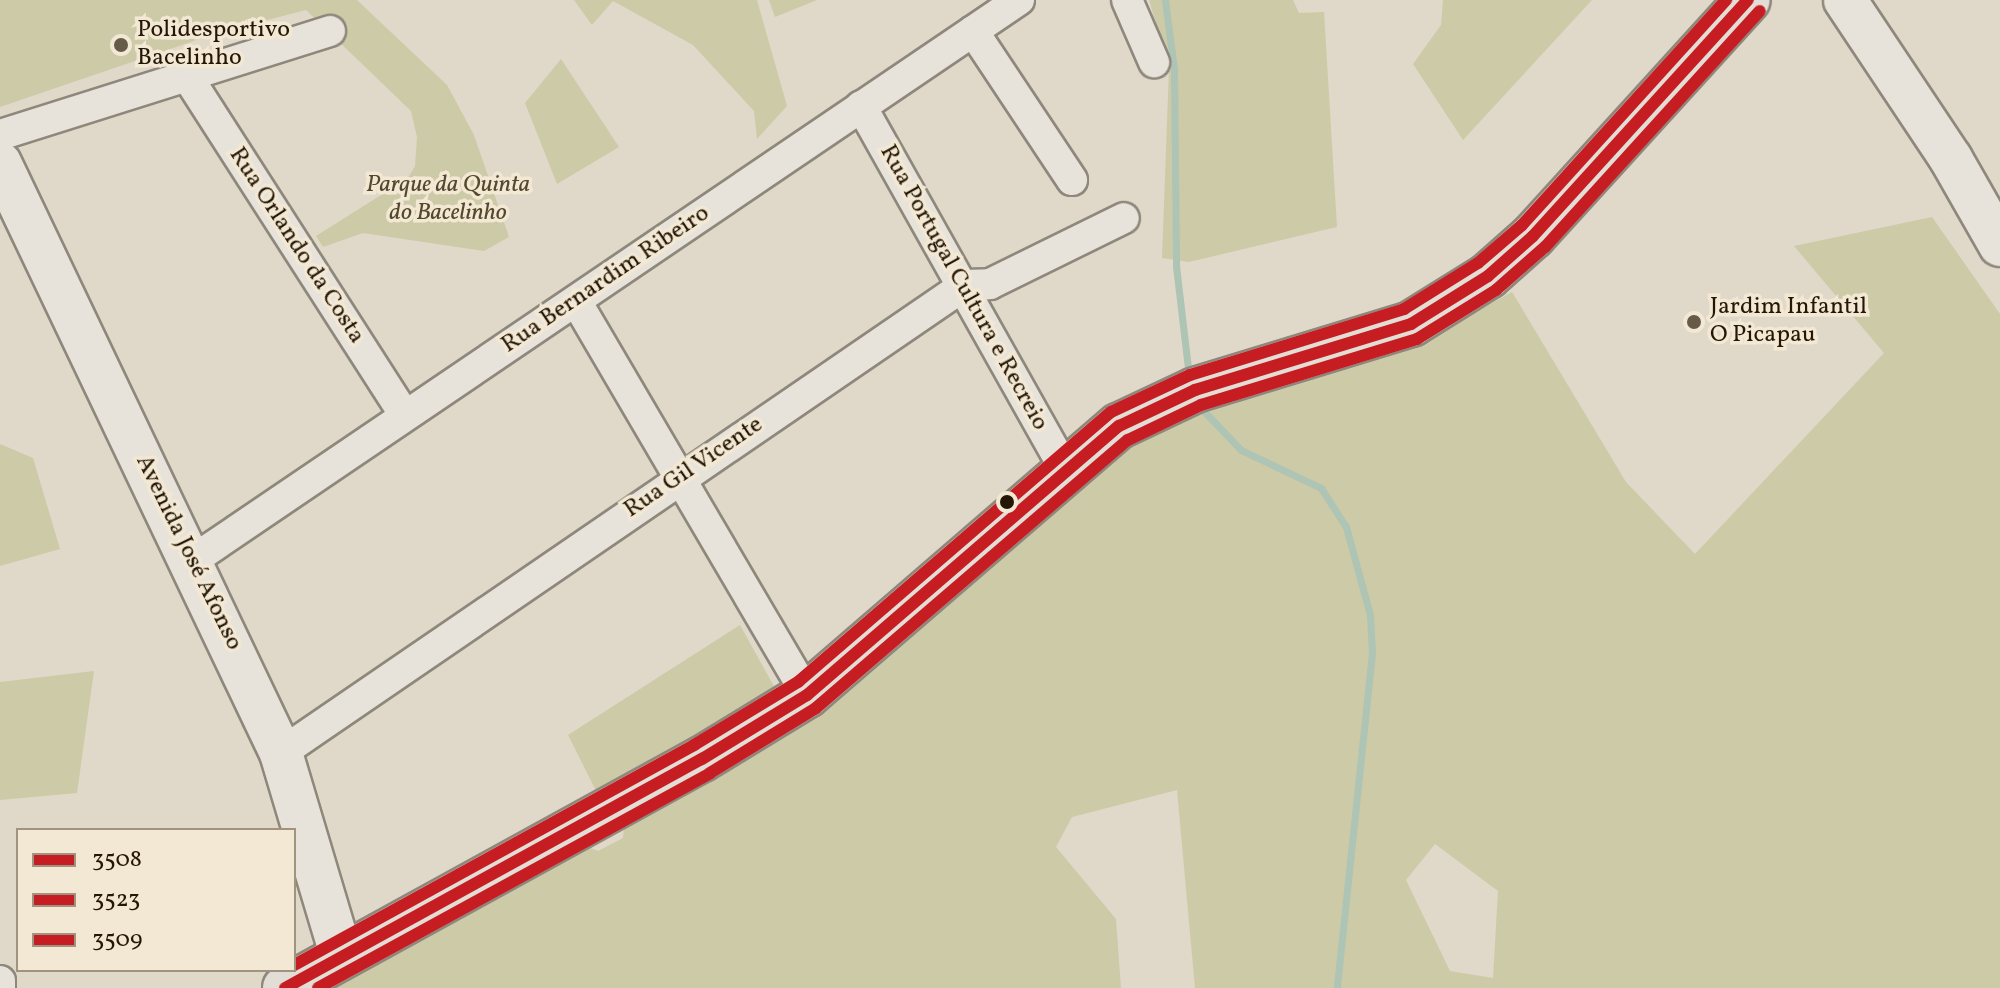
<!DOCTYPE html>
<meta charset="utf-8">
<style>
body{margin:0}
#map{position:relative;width:2000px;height:988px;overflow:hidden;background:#e0d8c8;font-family:Vollkorn,serif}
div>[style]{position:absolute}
.green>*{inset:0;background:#cdcaa8}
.stream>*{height:7px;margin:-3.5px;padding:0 3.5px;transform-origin:3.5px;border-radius:3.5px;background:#aec4b4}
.roads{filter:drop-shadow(2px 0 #8e887c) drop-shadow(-2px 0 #8e887c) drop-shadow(0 2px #8e887c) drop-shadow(0 -2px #8e887c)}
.minor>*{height:30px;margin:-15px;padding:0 15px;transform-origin:15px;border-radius:15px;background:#e7e3db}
.secondary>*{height:42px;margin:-21px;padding:0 21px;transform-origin:21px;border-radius:21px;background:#e7e3db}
.primary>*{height:44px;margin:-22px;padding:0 22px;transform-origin:22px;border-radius:22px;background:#e3ded5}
.bus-1>*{height:12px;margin:-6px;padding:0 6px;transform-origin:6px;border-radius:6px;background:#c61d23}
.bus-2>*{height:12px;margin:-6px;padding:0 6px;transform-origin:6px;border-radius:6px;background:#c61d23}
.bus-3>*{height:12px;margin:-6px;padding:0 6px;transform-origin:6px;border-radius:6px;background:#c61d23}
.dots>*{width:22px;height:22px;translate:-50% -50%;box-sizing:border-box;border:4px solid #f2e8d4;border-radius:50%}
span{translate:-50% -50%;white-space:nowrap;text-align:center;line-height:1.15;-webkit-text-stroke:7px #f2e8d4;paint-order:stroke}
.poi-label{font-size:24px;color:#241705}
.left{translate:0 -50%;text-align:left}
.park-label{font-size:24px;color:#52492e;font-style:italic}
.street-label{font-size:24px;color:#241705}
.legend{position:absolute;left:16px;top:828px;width:280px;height:144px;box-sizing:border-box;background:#f2e8d4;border:2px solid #a09481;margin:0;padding:10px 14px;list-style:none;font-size:24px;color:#241705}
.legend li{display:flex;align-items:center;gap:16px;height:40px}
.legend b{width:40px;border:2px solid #a09481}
</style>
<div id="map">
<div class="green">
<div style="clip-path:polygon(0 0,357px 0,447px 85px,474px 135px,509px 237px,484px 251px,363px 233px,323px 247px,316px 236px,408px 178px,415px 166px,417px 137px,411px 111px,306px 10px,217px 33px,0 107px)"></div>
<div style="clip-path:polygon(574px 0,757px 0,787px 106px,757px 139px,754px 111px,693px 45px,613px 1px,592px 25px)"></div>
<div style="clip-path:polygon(769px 0,817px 0,775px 17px)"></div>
<div style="clip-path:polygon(1149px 0,1293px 0,1299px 13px,1324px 12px,1337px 227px,1189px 262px,1162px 258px,1169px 69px)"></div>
<div style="clip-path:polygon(1443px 0,1592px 0,1463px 140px,1413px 64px,1441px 25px)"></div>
<div style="clip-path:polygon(561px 59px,619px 147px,557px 184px,525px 103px)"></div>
<div style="clip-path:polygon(evenodd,1932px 217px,2000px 314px,2000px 988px,1195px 988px,1177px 790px,1072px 817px,1056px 847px,1116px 919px,1121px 988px,317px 988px,581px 844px,598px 851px,623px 838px,624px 827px,780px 736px,1131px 442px,1184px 412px,1415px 345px,1512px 292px,1626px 482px,1695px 554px,1884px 353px,1794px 246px,1932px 217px,1435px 844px,1498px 891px,1493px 978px,1450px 971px,1406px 880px,1435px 844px)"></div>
<div style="clip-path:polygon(0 444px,33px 458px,60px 549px,0 566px)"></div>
<div style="clip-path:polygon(740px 625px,776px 690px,597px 793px,568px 735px)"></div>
<div style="clip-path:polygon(94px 671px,77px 793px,0 800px,0 682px)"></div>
</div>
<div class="stream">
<div style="left:1165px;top:0;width:70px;rotate:82.6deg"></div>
<div style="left:1174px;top:69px;width:197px;rotate:89.4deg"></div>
<div style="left:1176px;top:266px;width:103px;rotate:83.3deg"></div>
<div style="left:1199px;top:406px;width:61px;rotate:46.3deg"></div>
<div style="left:1241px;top:450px;width:89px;rotate:25.4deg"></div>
<div style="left:1321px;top:488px;width:46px;rotate:57.3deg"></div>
<div style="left:1346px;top:527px;width:91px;rotate:74.7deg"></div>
<div style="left:1370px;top:615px;width:38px;rotate:87deg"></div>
<div style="left:1372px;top:653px;width:337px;rotate:96deg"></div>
</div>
<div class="roads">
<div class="minor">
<div style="left:1127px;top:0;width:68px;rotate:66.5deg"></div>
<div style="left:973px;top:31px;width:179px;rotate:56.4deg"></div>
<div style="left:187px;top:76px;width:403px;rotate:57.3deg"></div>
<div style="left:861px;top:106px;width:417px;rotate:60.7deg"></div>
<div style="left:0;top:135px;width:346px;rotate:-17.5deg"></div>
<div style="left:576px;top:301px;width:457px;rotate:59.6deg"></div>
<div style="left:193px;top:560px;width:998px;rotate:-34.14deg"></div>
<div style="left:281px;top:753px;width:829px;rotate:-34.38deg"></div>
<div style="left:965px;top:285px;width:25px;rotate:-2deg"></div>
<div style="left:990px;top:284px;width:149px;rotate:-26.2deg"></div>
<div style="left:0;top:981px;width:7px;rotate:90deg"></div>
</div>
<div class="secondary">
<div style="left:1845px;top:0;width:191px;rotate:56.3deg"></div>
<div style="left:1951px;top:159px;width:99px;rotate:60.3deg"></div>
<div style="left:0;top:163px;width:653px;rotate:64.53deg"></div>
<div style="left:281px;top:753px;width:213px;rotate:73.4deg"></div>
</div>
<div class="primary">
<div style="left:285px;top:988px;width:476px;rotate:-28.8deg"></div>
<div style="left:702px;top:759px;width:123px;rotate:-31.4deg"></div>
<div style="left:807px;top:695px;width:412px;rotate:-40.8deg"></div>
<div style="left:1119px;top:426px;width:84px;rotate:-25.3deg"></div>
<div style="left:1195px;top:390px;width:226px;rotate:-17deg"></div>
<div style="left:1411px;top:324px;width:91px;rotate:-31.9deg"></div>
<div style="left:1488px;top:276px;width:60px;rotate:-41.6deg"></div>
<div style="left:1533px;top:236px;width:319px;rotate:-47.7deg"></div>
</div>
</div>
<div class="bus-1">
<div style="left:285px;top:988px;width:476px;rotate:-28.8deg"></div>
<div style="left:702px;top:759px;width:123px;rotate:-31.4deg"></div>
<div style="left:807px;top:695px;width:412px;rotate:-40.8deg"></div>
<div style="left:1119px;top:426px;width:84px;rotate:-25.3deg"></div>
<div style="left:1195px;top:390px;width:226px;rotate:-17deg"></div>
<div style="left:1411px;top:324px;width:91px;rotate:-31.9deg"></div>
<div style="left:1488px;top:276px;width:60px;rotate:-41.6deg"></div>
<div style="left:1533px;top:236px;width:319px;rotate:-47.7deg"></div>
</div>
<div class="bus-2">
<div style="left:318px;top:988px;width:447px;rotate:-28.7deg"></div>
<div style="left:710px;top:773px;width:124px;rotate:-31.5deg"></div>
<div style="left:816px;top:708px;width:411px;rotate:-40.7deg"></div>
<div style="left:1128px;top:440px;width:81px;rotate:-25.6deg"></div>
<div style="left:1201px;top:405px;width:226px;rotate:-17deg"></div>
<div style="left:1417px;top:339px;width:93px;rotate:-31.8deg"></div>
<div style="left:1496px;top:290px;width:65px;rotate:-41.3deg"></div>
<div style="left:1545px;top:247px;width:319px;rotate:-47.7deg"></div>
</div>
<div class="bus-3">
<div style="left:294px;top:965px;width:457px;rotate:-28.8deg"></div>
<div style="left:694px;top:745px;width:122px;rotate:-31.2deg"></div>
<div style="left:798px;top:682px;width:413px;rotate:-40.8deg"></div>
<div style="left:1111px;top:412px;width:87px;rotate:-25.1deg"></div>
<div style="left:1190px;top:375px;width:224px;rotate:-17.1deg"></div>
<div style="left:1404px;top:309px;width:87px;rotate:-31.9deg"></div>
<div style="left:1478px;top:263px;width:58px;rotate:-40.8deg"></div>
<div style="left:1522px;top:225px;width:304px;rotate:-47.8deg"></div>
</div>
<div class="dots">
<div style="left:121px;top:45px;background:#665b49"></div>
<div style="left:1694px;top:322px;background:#665b49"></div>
<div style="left:1007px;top:502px;background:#241705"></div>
</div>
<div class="poi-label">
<span class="left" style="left:137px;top:45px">Polidesportivo<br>Bacelinho</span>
<span class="left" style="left:1710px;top:322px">Jardim Infantil<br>O Picapau</span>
</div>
<div class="park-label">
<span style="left:448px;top:200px">Parque da Quinta<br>do Bacelinho</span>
</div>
<div class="street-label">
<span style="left:296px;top:246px;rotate:57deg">Rua Orlando da Costa</span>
<span style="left:606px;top:280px;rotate:-34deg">Rua Bernardim Ribeiro</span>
<span style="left:963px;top:288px;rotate:61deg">Rua Portugal Cultura e Recreio</span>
<span style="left:694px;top:468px;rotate:-34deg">Rua Gil Vicente</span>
<span style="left:188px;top:553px;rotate:64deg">Avenida José Afonso</span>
</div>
<ul class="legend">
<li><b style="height:10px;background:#c61d23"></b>3508</li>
<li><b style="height:10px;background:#c61d23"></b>3523</li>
<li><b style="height:10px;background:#c61d23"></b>3509</li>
</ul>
</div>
